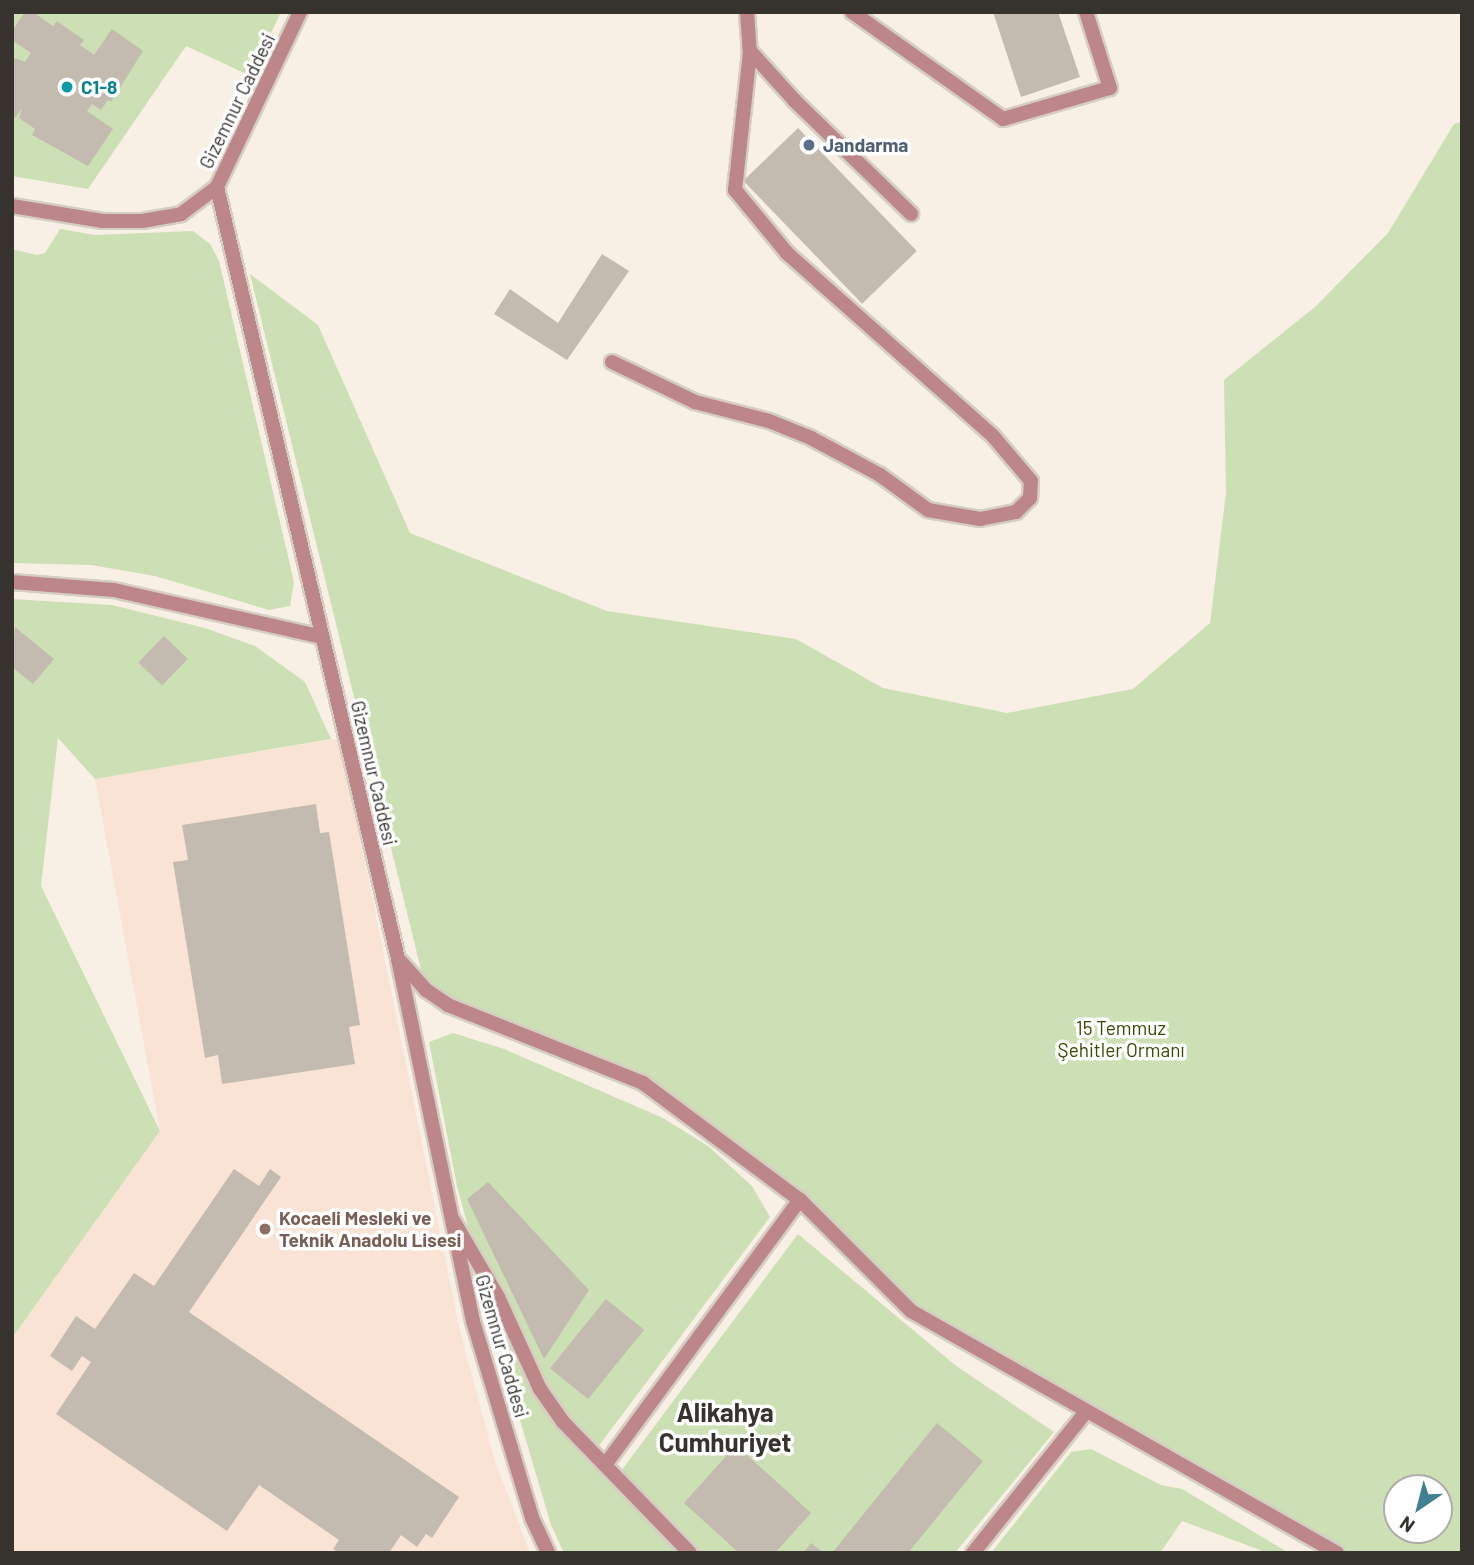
<!DOCTYPE html>
<meta charset="utf-8">
<style>
body{margin:0}
#map{position:relative;width:1474px;height:1565px;overflow:hidden;background:#f8f0e4;font-family:Barlow,sans-serif}
div>[style]{position:absolute}
.education>*{inset:0;background:#f9e3d5}
.green>*{inset:0;background:#cddfb4}
.building>*{inset:0;background:#c3bbaf;transform-origin:0 0}
.roads{filter:drop-shadow(2px 0 #d5cec3) drop-shadow(-2px 0 #d5cec3) drop-shadow(0 2px #d5cec3) drop-shadow(0 -2px #d5cec3)}
.lane>*{height:14px;margin:-7px;padding:0 7px;transform-origin:7px;border-radius:7px;background:#bd8689}
.street>*{height:14px;margin:-7px;padding:0 7px;transform-origin:7px;border-radius:7px;background:#bd8689}
.dots>*{width:19px;height:19px;translate:-50% -50%;box-sizing:border-box;border:4px solid #fff;border-radius:50%}
span{translate:-50% -50%;white-space:nowrap;text-align:center;line-height:1.15;-webkit-text-stroke:7px #fff;paint-order:stroke}
.culture-label{font-size:19px;color:#0d838f;font-weight:700}
.left{translate:0 -50%;text-align:left}
.street-label{font-size:19px;color:#36332e}
.service-label{font-size:19px;color:#4e5e75;font-weight:700}
.park-label{font-size:19px;color:#364a00}
.education-label{font-size:19px;color:#785e54;font-weight:700}
.district-label{font-size:26px;color:#36332e;font-weight:700}
.frame{position:absolute;inset:0;border:14px solid #36332e;pointer-events:none}
.north{position:absolute;left:1383px;top:1474px;width:70px;height:70px;box-sizing:border-box;background:#fff;border:2px solid #afadab;border-radius:50%;rotate:215deg;font-size:19px;font-weight:700;line-height:28px;text-align:center;color:#36332e}
.north::after{content:'';display:block;margin:auto;width:24px;height:32px;background:#3f8092;clip-path:polygon(50% 0,100% 100%,50% 72%,0 100%)}
</style>
<div id="map">
<div class="education">
<div style="clip-path:polygon(340px 738px,459px 1327px,494px 1458px,530px 1553px,12px 1553px,12px 1338px,160px 1131px,95px 779px)"></div>
</div>
<div class="green">
<div style="clip-path:polygon(12px 12px,281px 12px,251px 76px,186px 46px,88px 189px,12px 176px)"></div>
<div style="clip-path:polygon(evenodd,1462px 121px,1462px 1553px,1337px 1553px,911px 1311px,800px 1200px,643px 1083px,426px 990px,250px 274px,318px 325px,410px 533px,607px 611px,796px 639px,883px 688px,1007px 713px,1133px 689px,1210px 623px,1226px 493px,1224px 380px,1315px 307px,1388px 233px,1454px 124px,1462px 121px,1397px 1488px,1439px 1488px,1439px 1530px,1397px 1530px,1397px 1488px)"></div>
<div style="clip-path:polygon(60px 229px,95px 235px,193px 231px,210px 244px,219px 261px,294px 582px,290px 606px,269px 610px,155px 576px,91px 565px,12px 563px,12px 249px,37px 255px,45px 253px)"></div>
<div style="clip-path:polygon(12px 599px,112px 605px,205px 628px,255px 646px,305px 682px,331px 739px,95px 779px,58px 738px,41px 886px,160px 1131px,12px 1338px)"></div>
<div style="clip-path:polygon(453px 1033px,504px 1049px,663px 1118px,708px 1146px,752px 1186px,770px 1217px,589px 1459px,602px 1474px,612px 1483px,798px 1234px,955px 1365px,1054px 1432px,955px 1553px,564px 1553px,551px 1525px,520px 1420px,457px 1186px,429px 1042px)"></div>
<div style="clip-path:polygon(1091px 1449px,1161px 1485px,1182px 1489px,1289px 1553px,1268px 1553px,1182px 1521px,1160px 1553px,991px 1553px,1071px 1452px)"></div>
</div>
<div class="building">
<div style="clip-path:polygon(25px 12px,33px 12px,53px 26px,57px 21px,84px 40px,80px 45px,94px 55px,112px 29px,143px 51px,111px 102px,108px 100px,101px 110px,92px 104px,87px 111px,113px 129px,88px 166px,32px 135px,35px 129px,19px 118px,22px 108px,12px 122px,12px 57px,25px 62px,31px 53px,12px 40px,12px 31px)"></div>
<div style="clip-path:polygon(993px 12px,1058px 12px,1080px 77px,1021px 97px)"></div>
<div style="left:798px;top:128px;width:171px;height:76px;rotate:46deg"></div>
<div style="clip-path:polygon(602px 254px,629px 271px,567px 360px,494px 314px,510px 289px,558px 323px)"></div>
<div style="clip-path:polygon(15px 627px,54px 659px,33px 684px,12px 667px)"></div>
<div style="left:164px;top:636px;width:33px;height:37px;rotate:44deg"></div>
<div style="clip-path:polygon(316px 804px,320px 833px,329px 832px,360px 1025px,349px 1027px,355px 1064px,222px 1084px,218px 1055px,205px 1058px,173px 862px,188px 860px,182px 825px)"></div>
<div style="clip-path:polygon(234px 1169px,259px 1186px,270px 1169px,281px 1177px,189px 1312px,459px 1497px,432px 1538px,426px 1534px,417px 1547px,401px 1535px,389px 1553px,339px 1553px,333px 1549px,339px 1540px,259px 1485px,227px 1531px,56px 1414px,91px 1362px,82px 1356px,72px 1371px,50px 1356px,76px 1316px,95px 1329px,134px 1273px,154px 1286px)"></div>
<div style="clip-path:polygon(488px 1182px,589px 1290px,544px 1359px,467px 1199px)"></div>
<div style="left:606px;top:1299px;width:49px;height:89px;rotate:39deg"></div>
<div style="clip-path:polygon(937px 1423px,983px 1461px,908px 1553px,832px 1553px)"></div>
<div style="clip-path:polygon(736px 1445px,811px 1513px,775px 1553px,739px 1553px,684px 1503px)"></div>
<div style="clip-path:polygon(811px 1543px,824px 1553px,803px 1553px)"></div>
</div>
<div class="roads">
<div class="lane">
<div style="left:747px;top:12px;width:39px;rotate:86deg"></div>
<div style="left:750px;top:51px;width:67px;rotate:48deg"></div>
<div style="left:795px;top:101px;width:162px;rotate:44.2deg"></div>
<div style="left:852px;top:12px;width:185px;rotate:35.3deg"></div>
<div style="left:1003px;top:119px;width:111px;rotate:-16.2deg"></div>
<div style="left:1110px;top:88px;width:80px;rotate:-107.5deg"></div>
<div style="left:612px;top:362px;width:92px;rotate:25.7deg"></div>
<div style="left:695px;top:402px;width:76px;rotate:14.4deg"></div>
<div style="left:769px;top:421px;width:45px;rotate:22deg"></div>
<div style="left:811px;top:438px;width:78px;rotate:28.2deg"></div>
<div style="left:880px;top:475px;width:59px;rotate:36.1deg"></div>
<div style="left:928px;top:510px;width:53px;rotate:9.8deg"></div>
<div style="left:980px;top:519px;width:37px;rotate:-11deg"></div>
<div style="left:1016px;top:512px;width:20px;rotate:-45deg"></div>
<div style="left:1030px;top:498px;width:17px;rotate:-87deg"></div>
<div style="left:1031px;top:481px;width:59px;rotate:-130.2deg"></div>
<div style="left:993px;top:436px;width:276px;rotate:-138.4deg"></div>
<div style="left:787px;top:253px;width:82px;rotate:-129.5deg"></div>
<div style="left:735px;top:190px;width:140px;rotate:-83.8deg"></div>
</div>
<div class="street">
<div style="left:300px;top:12px;width:194px;rotate:115.4deg"></div>
<div style="left:217px;top:187px;width:793px;rotate:76.8deg"></div>
<div style="left:398px;top:959px;width:370px;rotate:78.3deg"></div>
<div style="left:473px;top:1321px;width:206px;rotate:73.3deg"></div>
<div style="left:532px;top:1518px;width:38px;rotate:65deg"></div>
<div style="left:12px;top:206px;width:92px;rotate:9.4deg"></div>
<div style="left:103px;top:221px;width:39px"></div>
<div style="left:142px;top:221px;width:40px;rotate:-10deg"></div>
<div style="left:181px;top:214px;width:45px;rotate:-36.9deg"></div>
<div style="left:12px;top:582px;width:102px;rotate:4.5deg"></div>
<div style="left:114px;top:590px;width:213px;rotate:12.7deg"></div>
<div style="left:400px;top:961px;width:39px;rotate:48deg"></div>
<div style="left:426px;top:990px;width:27px;rotate:34deg"></div>
<div style="left:448px;top:1005px;width:210px;rotate:21.8deg"></div>
<div style="left:643px;top:1083px;width:196px;rotate:36.7deg"></div>
<div style="left:800px;top:1200px;width:157px;rotate:45deg"></div>
<div style="left:911px;top:1311px;width:490px;rotate:29.6deg"></div>
<div style="left:453px;top:1220px;width:89px;rotate:59.7deg"></div>
<div style="left:498px;top:1297px;width:101px;rotate:65.5deg"></div>
<div style="left:540px;top:1389px;width:40px;rotate:55.1deg"></div>
<div style="left:563px;top:1422px;width:182px;rotate:45.9deg"></div>
<div style="left:605px;top:1465px;width:329px;rotate:-53.7deg"></div>
<div style="left:973px;top:1553px;width:181px;rotate:-51.3deg"></div>
</div>
</div>
<div class="dots">
<div style="left:67px;top:87px;background:#0f9aa8"></div>
<div style="left:809px;top:145px;background:#5c6f8a"></div>
<div style="left:265px;top:1229px;background:#8d6e63"></div>
</div>
<div class="culture-label">
<span class="left" style="left:81px;top:87px">C1-8</span>
</div>
<div class="street-label">
<span style="left:237px;top:101px;rotate:-64deg">Gizemnur Caddesi</span>
<span style="left:374px;top:773px;rotate:77deg">Gizemnur Caddesi</span>
<span style="left:502px;top:1346px;rotate:74deg">Gizemnur Caddesi</span>
</div>
<div class="service-label">
<span class="left" style="left:823px;top:145px">Jandarma</span>
</div>
<div class="park-label">
<span style="left:1121px;top:1039px">15 Temmuz<br>Şehitler Ormanı</span>
</div>
<div class="education-label">
<span class="left" style="left:279px;top:1229px">Kocaeli Mesleki ve<br>Teknik Anadolu Lisesi</span>
</div>
<div class="district-label">
<span style="left:725px;top:1427px">Alikahya<br>Cumhuriyet</span>
</div>
<div class="frame"></div>
<div class="north">N</div>
</div>
